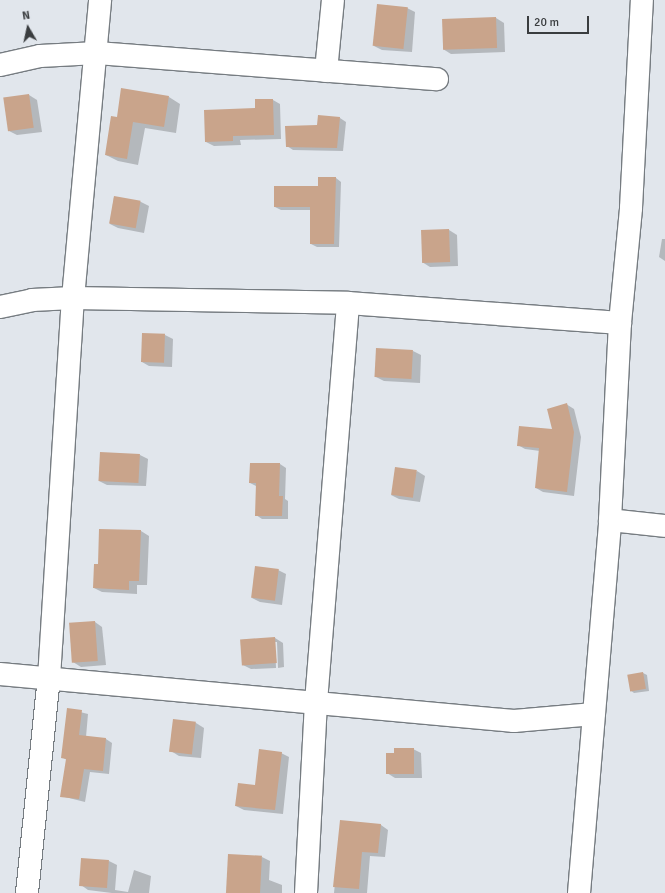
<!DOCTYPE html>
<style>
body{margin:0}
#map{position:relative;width:665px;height:893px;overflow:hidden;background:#e1e6ec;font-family:Signika,sans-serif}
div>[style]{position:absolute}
.shadow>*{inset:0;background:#0003}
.building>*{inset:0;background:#c9a48b;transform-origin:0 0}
.roads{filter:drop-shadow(1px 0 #767c81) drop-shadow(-1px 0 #767c81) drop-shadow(0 1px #767c81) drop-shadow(0 -1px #767c81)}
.minor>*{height:22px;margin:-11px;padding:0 11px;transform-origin:11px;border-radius:11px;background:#fff}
span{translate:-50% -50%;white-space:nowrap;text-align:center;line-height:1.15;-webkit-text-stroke:3px #e1e6ec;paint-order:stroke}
.north{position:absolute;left:8px;top:8px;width:40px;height:40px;-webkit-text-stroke:3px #e1e6ec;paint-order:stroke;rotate:351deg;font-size:11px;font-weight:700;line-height:16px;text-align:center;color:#3a3d3f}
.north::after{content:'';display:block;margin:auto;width:14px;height:18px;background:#3a3d3f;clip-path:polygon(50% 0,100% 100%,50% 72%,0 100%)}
.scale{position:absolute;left:527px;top:16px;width:62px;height:18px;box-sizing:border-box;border:2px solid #3a3d3f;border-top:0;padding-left:5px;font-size:12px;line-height:14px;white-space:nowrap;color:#3a3d3f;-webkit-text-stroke:3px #e1e6ec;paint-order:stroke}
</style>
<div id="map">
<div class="shadow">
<div style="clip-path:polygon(407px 8px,415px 12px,412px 52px,382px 50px,374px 46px)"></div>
<div style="clip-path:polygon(496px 18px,504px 23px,505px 52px,451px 54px,443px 49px,443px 20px)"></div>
<div style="clip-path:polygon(29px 95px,37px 100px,42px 132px,17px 135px,9px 131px)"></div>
<div style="clip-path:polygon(169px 97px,180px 104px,176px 133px,145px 128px,138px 165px,118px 161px,106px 155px,117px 118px)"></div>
<div style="clip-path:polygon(273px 100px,280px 104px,281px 139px,240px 140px,241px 145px,214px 146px,206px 142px)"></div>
<div style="clip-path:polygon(340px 118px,346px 122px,343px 151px,293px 150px,287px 146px,318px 126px)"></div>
<div style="clip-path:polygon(336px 178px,341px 182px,339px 247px,317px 247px,311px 244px,311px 210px,281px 210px,275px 207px)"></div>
<div style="clip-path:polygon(114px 197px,141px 202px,149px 206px,144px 233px,118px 228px,110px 224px)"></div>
<div style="clip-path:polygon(449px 230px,457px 235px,458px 266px,430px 267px,422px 262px,422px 231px)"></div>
<div style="clip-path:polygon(662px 239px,665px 239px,665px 261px,659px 257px)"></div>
<div style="clip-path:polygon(165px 335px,173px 339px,172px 367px,149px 366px,142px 362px)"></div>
<div style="clip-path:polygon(413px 351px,421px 355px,420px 383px,384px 381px,376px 377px)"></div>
<div style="clip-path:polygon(566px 404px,574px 409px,581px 437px,574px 496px,543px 492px,536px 488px,540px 451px,525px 449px,518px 445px,554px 430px)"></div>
<div style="clip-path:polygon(140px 455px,148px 459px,146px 486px,107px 485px,99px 481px)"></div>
<div style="clip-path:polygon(280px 464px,286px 468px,285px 499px,288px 501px,288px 519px,262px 519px,256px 515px,256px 486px,250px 483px)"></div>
<div style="clip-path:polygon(417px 471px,425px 476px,420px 502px,399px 499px,391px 495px)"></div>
<div style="clip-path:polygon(100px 530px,141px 531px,149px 536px,147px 585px,137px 585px,137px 594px,102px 592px,94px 588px,99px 566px)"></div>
<div style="clip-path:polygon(278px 570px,286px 574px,282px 605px,260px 602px,252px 598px)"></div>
<div style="clip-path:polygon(95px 622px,102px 627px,106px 665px,81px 667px,73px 662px)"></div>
<div style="clip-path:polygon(275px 638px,283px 643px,284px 667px,278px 668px,277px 642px,275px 642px,276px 668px,251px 669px,243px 665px,241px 640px)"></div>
<div style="clip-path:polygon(643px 673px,647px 675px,649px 691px,634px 693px,630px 690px)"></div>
<div style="clip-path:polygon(68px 709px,88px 714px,86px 737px,106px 739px,112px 743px,109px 774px,90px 772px,85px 802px,61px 796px,67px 760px,62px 757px)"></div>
<div style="clip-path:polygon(174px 720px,196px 723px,204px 728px,201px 758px,179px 756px,171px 751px)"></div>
<div style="clip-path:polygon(413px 749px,421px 753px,422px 778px,395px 778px,387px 773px,395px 754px)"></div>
<div style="clip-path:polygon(281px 753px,289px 757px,283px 814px,244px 810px,236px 806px,256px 786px)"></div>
<div style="clip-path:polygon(341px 821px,381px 825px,388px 830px,385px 857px,370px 856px,367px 893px,334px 893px)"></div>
<div style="clip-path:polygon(262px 857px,270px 861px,269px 880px,282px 885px,282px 893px,227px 893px)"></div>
<div style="clip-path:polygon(109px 861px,117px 865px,115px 890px,128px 892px,134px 870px,151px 876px,149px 893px,112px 893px,88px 890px,81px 885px)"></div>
</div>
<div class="building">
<div style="left:377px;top:4px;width:31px;height:42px;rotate:6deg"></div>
<div style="left:496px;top:17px;width:31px;height:54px;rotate:88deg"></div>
<div style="clip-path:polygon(121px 88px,169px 96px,164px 127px,133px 122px,127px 159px,105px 155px,111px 116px,117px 117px)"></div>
<div style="left:29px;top:94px;width:34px;height:26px;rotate:82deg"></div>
<div style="clip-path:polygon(255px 99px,273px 99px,274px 135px,233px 136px,233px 141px,205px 142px,204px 110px,255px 108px)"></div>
<div style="clip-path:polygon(318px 115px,340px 117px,337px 148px,286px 147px,285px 126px,317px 125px)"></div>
<div style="clip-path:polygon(318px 177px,336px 177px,334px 244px,310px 244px,310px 207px,274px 207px,274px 186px,318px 186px)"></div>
<div style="left:114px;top:196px;width:27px;height:28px;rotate:10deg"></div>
<div style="left:449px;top:229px;width:33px;height:28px;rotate:88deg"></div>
<div style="left:142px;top:333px;width:23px;height:29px;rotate:2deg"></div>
<div style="left:376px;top:348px;width:37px;height:29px;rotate:3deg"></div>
<div style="clip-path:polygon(567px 403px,574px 432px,567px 492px,535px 488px,539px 448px,517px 446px,519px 426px,552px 429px,547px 409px)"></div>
<div style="left:100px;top:452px;width:40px;height:29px;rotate:3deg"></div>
<div style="clip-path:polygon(250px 463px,280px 463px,279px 496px,283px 496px,282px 516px,255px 516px,256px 483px,249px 483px)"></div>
<div style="left:395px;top:467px;width:22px;height:28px;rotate:8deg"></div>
<div style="clip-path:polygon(99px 529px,141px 530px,139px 581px,129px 581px,129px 590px,93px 588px,94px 564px,98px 564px)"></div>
<div style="left:255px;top:566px;width:24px;height:32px;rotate:7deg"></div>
<div style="left:95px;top:621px;width:40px;height:26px;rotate:86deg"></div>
<div style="left:275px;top:637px;width:26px;height:35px;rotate:86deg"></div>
<div style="left:643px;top:672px;width:17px;height:16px;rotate:80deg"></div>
<div style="clip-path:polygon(67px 708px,82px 710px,79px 735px,106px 738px,103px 771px,84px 769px,79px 799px,60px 797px,66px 759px,61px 758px)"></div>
<div style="left:173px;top:719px;width:23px;height:33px;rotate:7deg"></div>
<div style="clip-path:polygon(394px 748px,414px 748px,414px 774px,386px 774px,386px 753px,394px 753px)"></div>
<div style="clip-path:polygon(259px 749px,282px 752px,275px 810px,235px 806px,238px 783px,255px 785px)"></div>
<div style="clip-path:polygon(340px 820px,381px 824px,378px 853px,362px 852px,359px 889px,333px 887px)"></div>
<div style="left:228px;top:854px;width:34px;height:39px;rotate:3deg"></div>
<div style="left:81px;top:858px;width:28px;height:28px;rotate:4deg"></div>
</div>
<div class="roads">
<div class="minor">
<div style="left:0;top:65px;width:41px;rotate:-12.7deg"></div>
<div style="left:40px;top:56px;width:57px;rotate:-3deg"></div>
<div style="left:97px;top:53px;width:341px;rotate:4.4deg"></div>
<div style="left:326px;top:71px;width:71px;rotate:-84.4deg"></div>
<div style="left:0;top:307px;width:33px;rotate:-12deg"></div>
<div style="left:32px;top:300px;width:41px;rotate:-2.8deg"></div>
<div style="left:73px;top:298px;width:275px;rotate:1deg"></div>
<div style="left:348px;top:303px;width:273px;rotate:4.2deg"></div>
<div style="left:610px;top:520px;width:55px;rotate:6.2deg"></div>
<div style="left:0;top:674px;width:516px;rotate:5.22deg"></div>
<div style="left:514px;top:721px;width:80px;rotate:-5deg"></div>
<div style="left:27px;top:893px;width:216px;rotate:-84.2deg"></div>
<div style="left:49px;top:678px;width:381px;rotate:-86.4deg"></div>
<div style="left:73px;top:298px;width:299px;rotate:-84.8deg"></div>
<div style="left:306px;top:893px;width:191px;rotate:-87deg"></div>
<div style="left:316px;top:702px;width:400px;rotate:-85.4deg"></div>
<div style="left:579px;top:893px;width:374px;rotate:-85.2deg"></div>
<div style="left:610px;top:520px;width:197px;rotate:-87.1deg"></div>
<div style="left:620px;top:323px;width:116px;rotate:-84.5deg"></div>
<div style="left:631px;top:208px;width:208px;rotate:-87deg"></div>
</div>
</div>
<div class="north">N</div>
<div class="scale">20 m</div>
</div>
